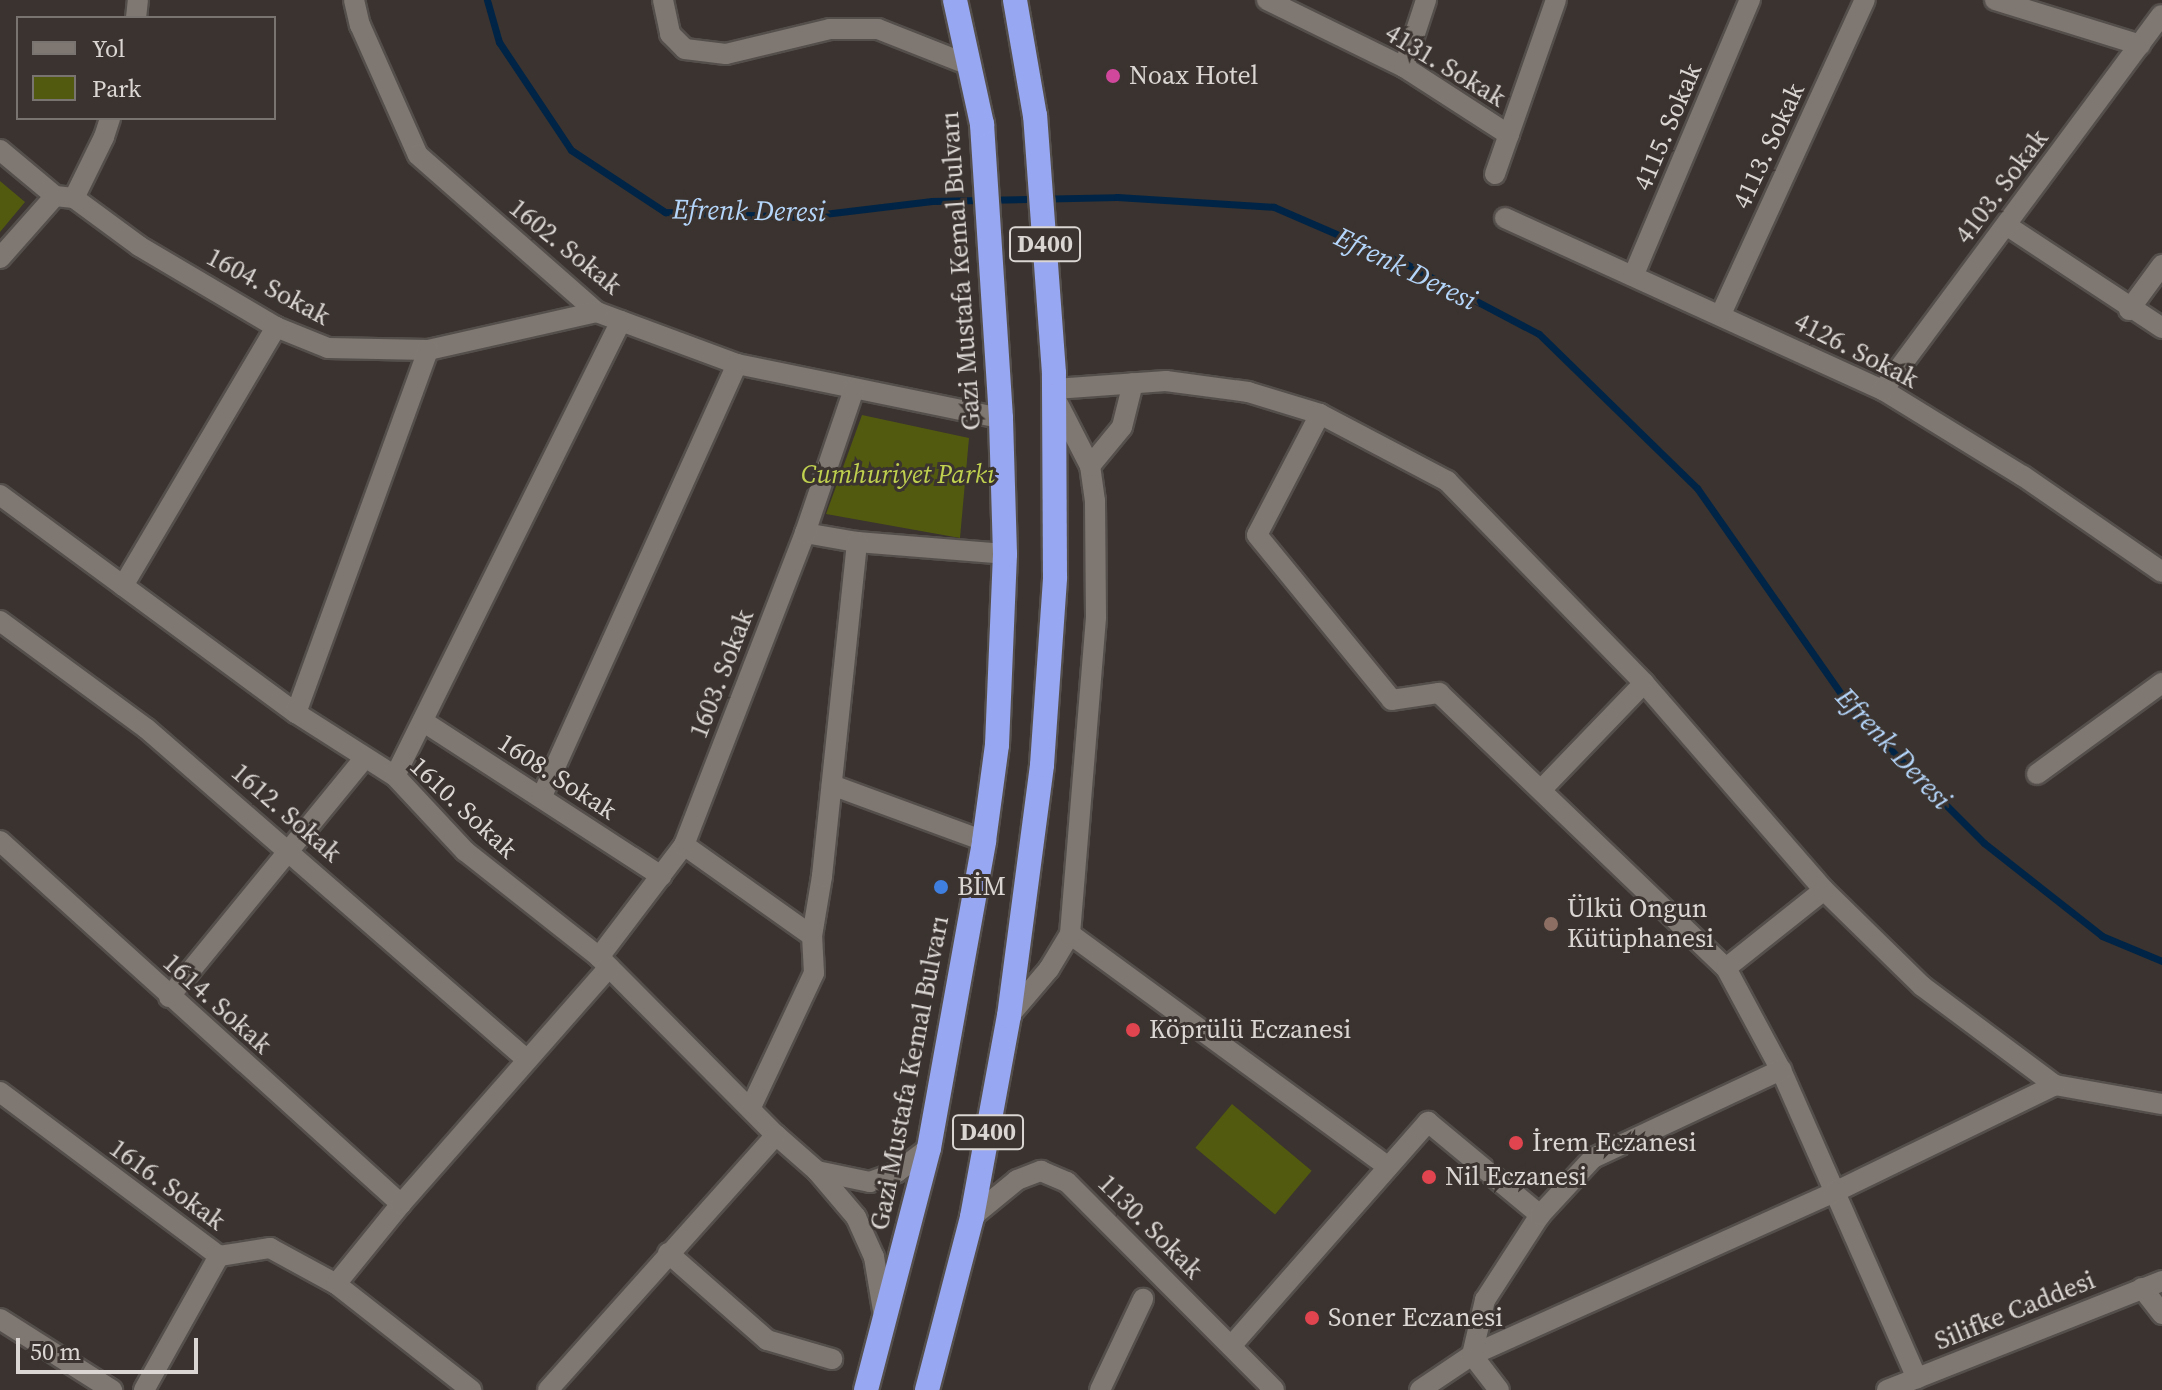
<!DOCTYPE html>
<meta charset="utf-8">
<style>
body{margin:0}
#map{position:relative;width:2162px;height:1390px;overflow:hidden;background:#3a332f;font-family:"Source Serif 4",serif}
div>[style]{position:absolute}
.green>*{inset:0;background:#525a10;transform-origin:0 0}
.stream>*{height:7px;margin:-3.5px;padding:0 3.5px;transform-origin:3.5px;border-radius:3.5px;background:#002445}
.roads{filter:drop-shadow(2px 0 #554f4c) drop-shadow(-2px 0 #554f4c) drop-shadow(0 2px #554f4c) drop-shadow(0 -2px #554f4c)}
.street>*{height:20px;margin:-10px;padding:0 10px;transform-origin:10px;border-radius:10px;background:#7f7872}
.secondary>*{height:20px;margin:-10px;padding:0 10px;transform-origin:10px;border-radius:10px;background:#7f7872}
.highway>*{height:24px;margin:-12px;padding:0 12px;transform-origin:12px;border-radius:12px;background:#98a7f2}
.dots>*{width:22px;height:22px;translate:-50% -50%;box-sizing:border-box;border:4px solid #3a332f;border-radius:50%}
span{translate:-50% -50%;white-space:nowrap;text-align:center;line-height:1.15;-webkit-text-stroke:6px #3a332f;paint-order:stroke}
.shield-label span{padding:2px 6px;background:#3a332f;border:2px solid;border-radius:6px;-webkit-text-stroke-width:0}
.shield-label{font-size:24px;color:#dbd6d3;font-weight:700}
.street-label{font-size:26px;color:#dbd6d3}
.poi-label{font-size:26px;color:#dbd6d3}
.left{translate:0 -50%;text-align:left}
.park-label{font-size:26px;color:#c0d14f;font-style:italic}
.water-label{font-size:28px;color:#b5d6fb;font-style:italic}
.legend{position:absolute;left:16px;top:16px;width:260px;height:104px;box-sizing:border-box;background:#3a332f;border:2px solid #7a7471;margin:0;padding:10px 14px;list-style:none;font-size:24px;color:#dbd6d3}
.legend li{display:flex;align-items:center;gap:16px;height:40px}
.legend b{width:40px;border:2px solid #7a7471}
.scale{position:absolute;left:16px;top:1338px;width:182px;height:36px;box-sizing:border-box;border:4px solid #dbd6d3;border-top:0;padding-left:10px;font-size:24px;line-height:28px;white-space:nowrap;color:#dbd6d3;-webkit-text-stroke:6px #3a332f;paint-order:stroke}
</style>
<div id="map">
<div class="green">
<div style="clip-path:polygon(0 181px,25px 202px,0 232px)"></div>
<div style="clip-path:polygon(862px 415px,969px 438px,960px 538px,826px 514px)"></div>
<div style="left:1232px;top:1104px;width:104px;height:57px;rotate:40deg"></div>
</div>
<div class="stream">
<div style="left:487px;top:0;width:44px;rotate:74.1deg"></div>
<div style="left:499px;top:42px;width:130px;rotate:56.3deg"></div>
<div style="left:571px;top:150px;width:113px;rotate:33.4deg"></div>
<div style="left:665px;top:212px;width:134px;rotate:2.1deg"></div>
<div style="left:799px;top:217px;width:134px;rotate:-6.9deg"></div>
<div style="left:932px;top:201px;width:185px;rotate:-1.2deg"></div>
<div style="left:1117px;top:197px;width:157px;rotate:3.6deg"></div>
<div style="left:1274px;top:207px;width:146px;rotate:23.4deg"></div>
<div style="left:1408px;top:265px;width:148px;rotate:27.8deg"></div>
<div style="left:1539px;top:334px;width:221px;rotate:44.3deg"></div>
<div style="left:1697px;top:488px;width:277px;rotate:55deg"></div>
<div style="left:1856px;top:715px;width:181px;rotate:45deg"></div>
<div style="left:1984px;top:843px;width:150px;rotate:38.2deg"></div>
<div style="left:2102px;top:936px;width:65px;rotate:22.6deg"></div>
</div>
<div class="roads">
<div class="street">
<div style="left:354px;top:0;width:26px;rotate:77deg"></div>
<div style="left:360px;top:25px;width:142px;rotate:66deg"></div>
<div style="left:418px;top:155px;width:238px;rotate:41.3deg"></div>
<div style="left:597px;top:312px;width:149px;rotate:20.4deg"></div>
<div style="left:737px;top:364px;width:269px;rotate:11.6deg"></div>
<div style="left:663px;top:0;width:35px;rotate:78deg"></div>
<div style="left:670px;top:34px;width:21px;rotate:45deg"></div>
<div style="left:685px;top:49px;width:41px;rotate:7deg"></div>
<div style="left:726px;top:54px;width:107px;rotate:-13.5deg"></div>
<div style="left:830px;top:29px;width:48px"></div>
<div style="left:878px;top:29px;width:98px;rotate:21.6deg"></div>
<div style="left:1267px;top:0;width:153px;rotate:26.1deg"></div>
<div style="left:1404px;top:67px;width:125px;rotate:32.9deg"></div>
<div style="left:1995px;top:0;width:152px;rotate:17.2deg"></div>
<div style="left:136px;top:18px;width:18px;rotate:-84deg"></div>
<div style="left:1404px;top:67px;width:71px;rotate:-71.8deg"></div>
<div style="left:0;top:150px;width:72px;rotate:39.9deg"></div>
<div style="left:55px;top:196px;width:19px;rotate:6deg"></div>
<div style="left:74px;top:198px;width:81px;rotate:36.4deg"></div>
<div style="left:139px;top:246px;width:159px;rotate:30.6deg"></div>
<div style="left:276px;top:327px;width:56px;rotate:22deg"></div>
<div style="left:328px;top:348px;width:100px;rotate:1.1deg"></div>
<div style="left:428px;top:350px;width:173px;rotate:-12.7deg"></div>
<div style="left:1495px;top:174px;width:184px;rotate:-70.7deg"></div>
<div style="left:74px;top:198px;width:68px;rotate:-63.8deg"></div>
<div style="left:104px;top:137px;width:20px;rotate:-72deg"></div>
<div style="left:1505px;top:218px;width:415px;rotate:24.5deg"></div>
<div style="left:1883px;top:390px;width:164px;rotate:31.6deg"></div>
<div style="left:2023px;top:476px;width:169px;rotate:34.6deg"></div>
<div style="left:2006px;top:225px;width:187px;rotate:33.4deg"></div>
<div style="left:0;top:258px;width:83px;rotate:-48.4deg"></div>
<div style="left:1634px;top:274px;width:298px;rotate:-67.1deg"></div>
<div style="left:2129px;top:310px;width:56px;rotate:-53.7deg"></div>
<div style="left:1721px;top:314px;width:345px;rotate:-65.4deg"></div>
<div style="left:1055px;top:389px;width:111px;rotate:-4.1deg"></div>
<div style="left:1166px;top:381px;width:83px;rotate:7.6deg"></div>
<div style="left:1248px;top:392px;width:75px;rotate:17deg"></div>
<div style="left:1320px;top:414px;width:144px;rotate:27.8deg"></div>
<div style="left:1447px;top:481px;width:282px;rotate:45.7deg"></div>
<div style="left:1644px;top:683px;width:274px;rotate:49deg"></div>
<div style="left:1824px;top:890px;width:137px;rotate:44.4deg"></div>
<div style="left:1922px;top:986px;width:166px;rotate:36.7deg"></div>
<div style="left:2055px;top:1085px;width:109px;rotate:10.1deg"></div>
<div style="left:1883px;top:390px;width:467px;rotate:-53.4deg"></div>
<div style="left:1320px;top:414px;width:136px;rotate:117.5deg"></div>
<div style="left:1257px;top:535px;width:213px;rotate:50.7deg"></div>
<div style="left:1392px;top:700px;width:48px;rotate:-8.5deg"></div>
<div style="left:1439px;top:693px;width:397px;rotate:43.8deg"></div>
<div style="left:1726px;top:968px;width:116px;rotate:61.7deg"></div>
<div style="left:1781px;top:1070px;width:337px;rotate:66.2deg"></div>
<div style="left:1090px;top:466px;width:50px;rotate:-50.6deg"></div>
<div style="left:1122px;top:427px;width:45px;rotate:-76deg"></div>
<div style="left:0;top:495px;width:368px;rotate:36.4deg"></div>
<div style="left:296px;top:713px;width:117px;rotate:32.5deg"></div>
<div style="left:395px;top:776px;width:103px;rotate:47deg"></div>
<div style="left:465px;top:851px;width:171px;rotate:38.3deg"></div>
<div style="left:599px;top:957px;width:251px;rotate:45.2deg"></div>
<div style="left:776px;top:1135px;width:55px;rotate:41.3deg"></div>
<div style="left:817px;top:1171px;width:60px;rotate:49.7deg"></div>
<div style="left:856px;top:1217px;width:44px;rotate:65.8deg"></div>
<div style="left:874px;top:1257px;width:60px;rotate:80.4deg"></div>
<div style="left:805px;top:533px;width:53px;rotate:9.8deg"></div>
<div style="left:857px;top:542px;width:148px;rotate:4.6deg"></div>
<div style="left:123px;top:586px;width:301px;rotate:-59.4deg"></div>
<div style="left:0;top:621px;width:182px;rotate:36.3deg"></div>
<div style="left:147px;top:729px;width:503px;rotate:41.05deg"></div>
<div style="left:296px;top:713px;width:386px;rotate:-70deg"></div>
<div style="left:424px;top:722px;width:283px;rotate:33deg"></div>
<div style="left:2037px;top:774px;width:155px;rotate:-36.1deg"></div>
<div style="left:395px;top:776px;width:508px;rotate:-63.59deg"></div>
<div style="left:832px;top:785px;width:162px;rotate:20.2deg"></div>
<div style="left:1542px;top:789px;width:147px;rotate:-46.1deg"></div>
<div style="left:542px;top:796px;width:474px;rotate:-65.7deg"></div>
<div style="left:0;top:841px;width:541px;rotate:42.15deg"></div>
<div style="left:684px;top:845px;width:157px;rotate:35.4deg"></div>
<div style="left:1070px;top:934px;width:394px;rotate:36.2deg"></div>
<div style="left:599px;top:957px;width:141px;rotate:-52.8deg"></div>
<div style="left:684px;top:845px;width:335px;rotate:-68.8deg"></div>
<div style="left:805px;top:533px;width:152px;rotate:-71.2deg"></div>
<div style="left:1726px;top:968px;width:125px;rotate:-38.5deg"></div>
<div style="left:169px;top:997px;width:308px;rotate:-50.7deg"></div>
<div style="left:1009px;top:1016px;width:62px;rotate:-49.6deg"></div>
<div style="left:1049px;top:969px;width:41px;rotate:-59deg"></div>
<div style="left:1070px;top:934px;width:318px;rotate:-85.3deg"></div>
<div style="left:1096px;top:617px;width:116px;rotate:-90.5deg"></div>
<div style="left:1095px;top:501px;width:35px;rotate:-98deg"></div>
<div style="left:1090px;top:466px;width:76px;rotate:-117.2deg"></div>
<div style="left:0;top:1092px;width:274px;rotate:36.8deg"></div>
<div style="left:219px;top:1256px;width:52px;rotate:-8.9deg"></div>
<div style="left:270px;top:1248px;width:75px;rotate:28.6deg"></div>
<div style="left:336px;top:1284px;width:172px;rotate:38.1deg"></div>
<div style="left:751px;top:1107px;width:148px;rotate:-64.8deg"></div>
<div style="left:814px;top:973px;width:37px;rotate:-93deg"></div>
<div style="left:812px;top:936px;width:61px;rotate:-80.5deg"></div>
<div style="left:822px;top:876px;width:336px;rotate:-84deg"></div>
<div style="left:817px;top:1171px;width:54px;rotate:11.7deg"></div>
<div style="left:870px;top:1182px;width:29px;rotate:-20deg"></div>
<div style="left:897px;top:1172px;width:40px;rotate:-37deg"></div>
<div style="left:972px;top:1217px;width:58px;rotate:-39.4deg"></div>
<div style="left:1017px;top:1180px;width:26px;rotate:-21deg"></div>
<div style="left:1041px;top:1171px;width:28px;rotate:23deg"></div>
<div style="left:1067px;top:1182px;width:293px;rotate:45.1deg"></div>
<div style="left:668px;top:1253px;width:132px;rotate:41.3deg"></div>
<div style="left:767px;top:1340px;width:68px;rotate:16.3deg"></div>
<div style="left:336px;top:1284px;width:103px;rotate:-50.9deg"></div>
<div style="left:401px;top:1204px;width:315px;rotate:-48.7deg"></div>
<div style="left:2142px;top:1288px;width:33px;rotate:52deg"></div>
<div style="left:0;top:1319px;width:133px;rotate:32.4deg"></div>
<div style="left:1232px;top:1345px;width:297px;rotate:-48.7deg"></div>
<div style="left:1428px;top:1122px;width:146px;rotate:39.7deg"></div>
<div style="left:144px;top:1390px;width:154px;rotate:-60.8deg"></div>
<div style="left:548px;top:1390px;width:342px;rotate:-48.2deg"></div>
<div style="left:1100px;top:1390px;width:101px;rotate:-64.7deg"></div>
<div style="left:1420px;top:1390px;width:63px;rotate:-33.9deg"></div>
<div style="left:1472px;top:1355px;width:398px;rotate:-24.2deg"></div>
<div style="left:1835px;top:1192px;width:245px;rotate:-25.9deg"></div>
<div style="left:1499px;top:1390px;width:44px;rotate:-127.6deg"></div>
<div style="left:1472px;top:1355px;width:57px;rotate:-76.7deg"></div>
<div style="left:1485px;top:1300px;width:101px;rotate:-57.1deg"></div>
<div style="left:1540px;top:1215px;width:78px;rotate:-47.1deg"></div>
<div style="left:1593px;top:1158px;width:208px;rotate:-25.1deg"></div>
</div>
<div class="secondary">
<div style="left:1887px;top:1390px;width:296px;rotate:-21.6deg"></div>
</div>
<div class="highway">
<div style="left:866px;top:1390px;width:250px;rotate:-75.4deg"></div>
<div style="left:929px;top:1148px;width:312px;rotate:-79.8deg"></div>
<div style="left:984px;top:841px;width:97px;rotate:-82.3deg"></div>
<div style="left:997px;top:745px;width:191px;rotate:-87.6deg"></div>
<div style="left:1005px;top:554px;width:136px;rotate:-91.7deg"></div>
<div style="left:1001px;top:418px;width:295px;rotate:-93.7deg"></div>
<div style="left:982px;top:124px;width:127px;rotate:-102.3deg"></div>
<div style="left:927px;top:1390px;width:179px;rotate:-75.4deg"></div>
<div style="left:972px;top:1217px;width:204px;rotate:-79.6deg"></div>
<div style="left:1009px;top:1016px;width:253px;rotate:-82.5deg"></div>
<div style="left:1042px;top:765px;width:188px;rotate:-86deg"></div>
<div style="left:1055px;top:577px;width:204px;rotate:-90.3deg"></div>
<div style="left:1054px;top:373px;width:258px;rotate:-94.2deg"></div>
<div style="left:1035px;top:116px;width:118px;rotate:-99.8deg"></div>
</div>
</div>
<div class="dots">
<div style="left:1113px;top:76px;background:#d1479c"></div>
<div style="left:941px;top:887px;background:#3f7fe0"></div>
<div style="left:1551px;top:924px;background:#8d6e63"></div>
<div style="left:1133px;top:1030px;background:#e0444e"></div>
<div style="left:1516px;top:1143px;background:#e0444e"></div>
<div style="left:1429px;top:1177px;background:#e0444e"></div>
<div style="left:1312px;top:1318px;background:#e0444e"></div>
</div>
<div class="shield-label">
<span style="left:1045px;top:244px">D400</span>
<span style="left:988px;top:1132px">D400</span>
</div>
<div class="street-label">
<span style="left:1445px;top:66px;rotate:31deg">4131. Sokak</span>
<span style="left:1668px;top:127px;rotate:-67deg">4115. Sokak</span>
<span style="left:1769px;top:146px;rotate:-65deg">4113. Sokak</span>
<span style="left:2002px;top:187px;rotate:-53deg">4103. Sokak</span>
<span style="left:565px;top:247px;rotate:39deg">1602. Sokak</span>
<span style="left:961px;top:271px;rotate:-94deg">Gazi Mustafa Kemal Bulvarı</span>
<span style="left:268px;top:287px;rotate:28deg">1604. Sokak</span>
<span style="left:1856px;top:351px;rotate:27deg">4126. Sokak</span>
<span style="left:722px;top:674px;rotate:-69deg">1603. Sokak</span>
<span style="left:557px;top:777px;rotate:33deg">1608. Sokak</span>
<span style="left:463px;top:808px;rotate:43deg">1610. Sokak</span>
<span style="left:286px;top:813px;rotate:41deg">1612. Sokak</span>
<span style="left:217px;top:1004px;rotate:42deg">1614. Sokak</span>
<span style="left:910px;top:1073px;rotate:-79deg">Gazi Mustafa Kemal Bulvarı</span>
<span style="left:167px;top:1185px;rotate:36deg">1616. Sokak</span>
<span style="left:1150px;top:1227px;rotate:45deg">1130. Sokak</span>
<span style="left:2015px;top:1311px;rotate:-22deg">Silifke Caddesi</span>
</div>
<div class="poi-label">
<span class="left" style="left:1129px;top:76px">Noax Hotel</span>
<span class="left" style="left:957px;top:887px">BİM</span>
<span class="left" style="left:1567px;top:924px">Ülkü Ongun<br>Kütüphanesi</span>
<span class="left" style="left:1149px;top:1030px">Köprülü Eczanesi</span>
<span class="left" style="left:1532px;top:1143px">İrem Eczanesi</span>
<span class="left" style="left:1445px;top:1177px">Nil Eczanesi</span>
<span class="left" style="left:1328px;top:1318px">Soner Eczanesi</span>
</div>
<div class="park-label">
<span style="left:898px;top:475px">Cumhuriyet Parkı</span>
</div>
<div class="water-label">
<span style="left:749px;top:210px;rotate:1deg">Efrenk Deresi</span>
<span style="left:1406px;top:268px;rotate:26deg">Efrenk Deresi</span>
<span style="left:1894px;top:748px;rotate:47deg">Efrenk Deresi</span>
</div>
<ul class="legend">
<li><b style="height:10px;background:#7f7872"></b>Yol</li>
<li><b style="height:22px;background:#525a10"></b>Park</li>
</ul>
<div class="scale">50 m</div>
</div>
